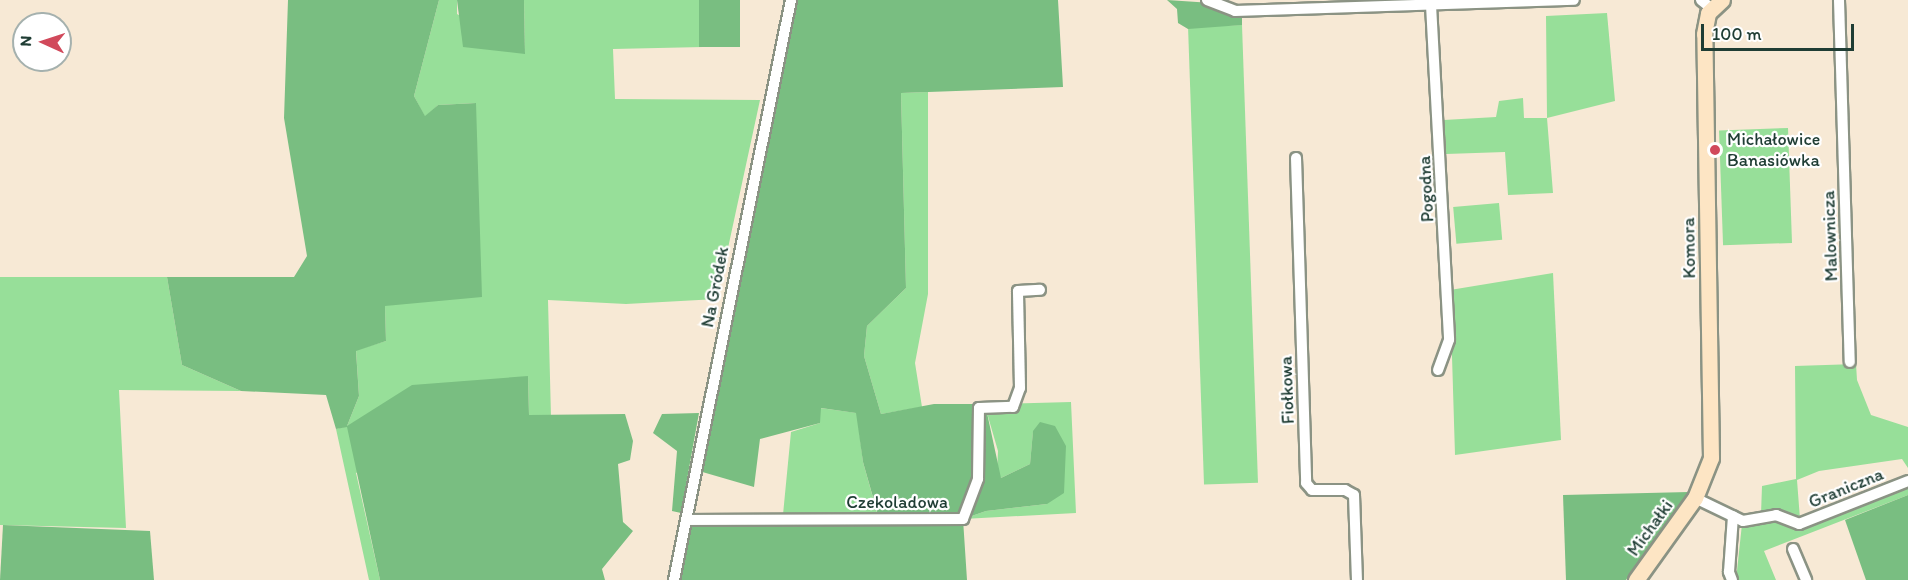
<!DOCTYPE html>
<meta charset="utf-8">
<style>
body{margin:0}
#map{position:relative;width:1908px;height:580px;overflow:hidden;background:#f7e9d5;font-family:Itim,sans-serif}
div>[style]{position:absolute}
.green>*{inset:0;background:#97df99;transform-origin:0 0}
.forest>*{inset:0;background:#79be81;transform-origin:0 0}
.roads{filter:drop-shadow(2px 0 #8b9384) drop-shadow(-2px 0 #8b9384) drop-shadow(0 2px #8b9384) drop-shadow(0 -2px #8b9384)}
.street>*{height:10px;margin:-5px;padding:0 5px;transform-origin:5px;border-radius:5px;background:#fff}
.secondary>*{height:15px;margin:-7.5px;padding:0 7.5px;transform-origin:7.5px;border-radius:7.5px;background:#fde5c4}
.dots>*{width:16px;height:16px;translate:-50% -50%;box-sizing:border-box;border:3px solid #fff;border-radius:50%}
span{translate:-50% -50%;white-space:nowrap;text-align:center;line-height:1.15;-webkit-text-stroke:4.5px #fff;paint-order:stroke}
.poi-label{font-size:18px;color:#1f3d34}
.left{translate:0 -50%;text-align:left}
.street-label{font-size:18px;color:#1f3d34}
.north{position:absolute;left:12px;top:12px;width:60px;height:60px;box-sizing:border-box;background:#fff;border:2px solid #a5b1ae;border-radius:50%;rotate:273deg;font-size:16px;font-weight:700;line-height:24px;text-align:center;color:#1f3d34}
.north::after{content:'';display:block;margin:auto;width:21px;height:27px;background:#d1495b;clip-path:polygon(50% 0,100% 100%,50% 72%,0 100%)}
.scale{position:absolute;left:1701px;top:24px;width:153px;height:27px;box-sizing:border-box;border:3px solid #1f3d34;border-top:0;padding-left:8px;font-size:18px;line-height:21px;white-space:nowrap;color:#1f3d34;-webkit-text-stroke:4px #fff;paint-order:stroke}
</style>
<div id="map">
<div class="green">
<div style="clip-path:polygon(439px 0,457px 0,457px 14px,525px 53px,524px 0,699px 0,703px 47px,613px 49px,615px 99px,760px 100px,717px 299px,626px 304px,548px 300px,551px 417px,529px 415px,528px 376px,356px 473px,380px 580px,369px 580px,336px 429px,347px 426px,359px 396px,356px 350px,386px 341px,385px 306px,476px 103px,438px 105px,425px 117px,414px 96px)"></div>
<div style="clip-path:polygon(1607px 13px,1615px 101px,1547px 118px,1553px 193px,1508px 195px,1505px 152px,1446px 154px,1444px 120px,1496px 117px,1499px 101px,1523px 98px,1524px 118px,1547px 118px,1546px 16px)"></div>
<div style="left:1242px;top:25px;width:458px;height:54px;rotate:88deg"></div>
<div style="clip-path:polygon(928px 92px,928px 294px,915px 363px,922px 407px,881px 414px,864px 356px,867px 326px,906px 288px,901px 93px)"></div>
<div style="left:1788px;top:128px;width:115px;height:69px;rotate:88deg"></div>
<div style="left:1499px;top:203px;width:37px;height:46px;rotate:85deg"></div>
<div style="clip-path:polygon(1553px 273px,1561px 440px,1455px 455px,1450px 290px)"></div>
<div style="clip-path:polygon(0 277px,167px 277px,182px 365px,241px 391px,119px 390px,126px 528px,0 525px)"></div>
<div style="clip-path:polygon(1856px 364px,1857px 380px,1871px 415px,1908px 427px,1908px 468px,1902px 459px,1819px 471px,1797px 480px,1800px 519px,1761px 514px,1762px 486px,1796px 479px,1795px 366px)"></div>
<div style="clip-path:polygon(1071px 402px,1076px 513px,963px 519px,986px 511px,1047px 504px,1033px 432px,1030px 464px,1001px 478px,997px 473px,998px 451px,987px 413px,991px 404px)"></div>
<div style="clip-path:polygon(820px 408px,857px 413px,863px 462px,880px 523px,782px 525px,791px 432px,820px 423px)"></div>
<div style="clip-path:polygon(1908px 486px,1908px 495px,1764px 551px,1776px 580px,1736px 580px,1742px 524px,1777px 520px,1802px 529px)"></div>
</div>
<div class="forest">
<div style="clip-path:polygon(288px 0,439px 0,414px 96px,425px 116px,438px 105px,476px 103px,482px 297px,385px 306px,386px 341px,356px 351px,359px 396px,347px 426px,412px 385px,528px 376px,529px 415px,625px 414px,633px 441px,630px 460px,618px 464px,623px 522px,633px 531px,602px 569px,605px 580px,380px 580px,347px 427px,336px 429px,326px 395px,241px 391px,182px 365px,167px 277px,294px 277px,307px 256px,284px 118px)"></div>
<div style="clip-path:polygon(457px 0,524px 0,525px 54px,463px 47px)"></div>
<div style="left:699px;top:0;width:41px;height:47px"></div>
<div style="clip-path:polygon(796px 0,1058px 0,1063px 87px,901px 93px,906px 288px,867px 326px,864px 356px,881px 414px,934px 404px,991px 404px,987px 413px,1001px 478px,1030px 464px,1033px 431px,1040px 422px,1055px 426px,1066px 446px,1064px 493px,1047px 504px,986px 511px,963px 519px,967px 580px,678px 580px,691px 526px,880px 522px,863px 462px,856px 413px,821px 408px,820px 423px,760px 439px,754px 487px,699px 471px)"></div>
<div style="clip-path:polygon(1167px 0,1242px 5px,1242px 25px,1188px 29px,1178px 23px,1177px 9px)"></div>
<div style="clip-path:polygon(699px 413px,681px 513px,672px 511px,677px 451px,653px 433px,662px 414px)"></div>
<div style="clip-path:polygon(1689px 492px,1626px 580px,1566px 580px,1563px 495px)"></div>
<div style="clip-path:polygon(1908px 495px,1908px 580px,1866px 580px,1845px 520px)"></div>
<div style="clip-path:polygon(3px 525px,150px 531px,154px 580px,0 580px)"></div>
</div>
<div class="roads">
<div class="street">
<div style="left:1207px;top:0;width:30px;rotate:21deg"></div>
<div style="left:1235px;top:11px;width:339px;rotate:-1.9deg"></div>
<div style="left:1701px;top:0;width:13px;rotate:39deg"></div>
<div style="left:1839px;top:0;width:362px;rotate:88.3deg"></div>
<div style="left:1431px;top:5px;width:335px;rotate:86.9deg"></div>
<div style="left:1449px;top:340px;width:32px;rotate:110deg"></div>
<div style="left:1296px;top:158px;width:325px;rotate:88.2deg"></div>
<div style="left:1306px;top:483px;width:9px;rotate:49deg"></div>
<div style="left:1312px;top:490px;width:33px"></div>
<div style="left:1345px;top:490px;width:10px;rotate:29deg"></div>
<div style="left:1354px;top:495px;width:85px;rotate:88deg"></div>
<div style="left:1695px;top:498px;width:53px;rotate:25.6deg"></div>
<div style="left:1743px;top:521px;width:34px;rotate:-10deg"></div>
<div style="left:1776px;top:515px;width:25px;rotate:21deg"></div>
<div style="left:1799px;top:524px;width:117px;rotate:-21.5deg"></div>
<div style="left:687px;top:520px;width:276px;rotate:-0.2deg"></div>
<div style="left:963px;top:519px;width:43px;rotate:-69.4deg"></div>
<div style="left:978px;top:479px;width:71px;rotate:-89.2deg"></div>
<div style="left:979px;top:408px;width:34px;rotate:-2deg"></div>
<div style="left:1013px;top:407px;width:20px;rotate:-70deg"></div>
<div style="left:1020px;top:388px;width:97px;rotate:-91.2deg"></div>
<div style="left:1018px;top:291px;width:22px;rotate:-3deg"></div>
<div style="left:1793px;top:549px;width:34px;rotate:67deg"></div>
<div style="left:674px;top:580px;width:592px;rotate:-78.6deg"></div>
<div style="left:1732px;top:580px;width:9px;rotate:-111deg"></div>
<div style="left:1729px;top:572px;width:56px;rotate:-85.9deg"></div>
</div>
<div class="secondary">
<div style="left:1636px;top:580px;width:101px;rotate:-54.3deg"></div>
<div style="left:1695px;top:498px;width:43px;rotate:-68.2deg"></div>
<div style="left:1711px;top:458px;width:424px;rotate:-90.9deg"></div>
<div style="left:1704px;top:34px;width:21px;rotate:-79deg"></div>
<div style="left:1708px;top:13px;width:19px;rotate:-43deg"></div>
</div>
</div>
<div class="dots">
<div style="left:1715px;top:150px;background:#d1495b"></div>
</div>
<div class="poi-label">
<span class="left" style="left:1727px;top:150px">Michałowice<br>Banasiówka</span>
</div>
<div class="street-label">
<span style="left:1426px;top:189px;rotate:-93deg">Pogodna</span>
<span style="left:1830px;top:236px;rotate:-92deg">Malownicza</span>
<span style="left:1689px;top:248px;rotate:-91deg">Komora</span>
<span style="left:715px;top:287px;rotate:-79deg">Na Gródek</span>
<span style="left:1287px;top:390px;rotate:-92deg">Fiołkowa</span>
<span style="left:1846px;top:488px;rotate:-22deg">Graniczna</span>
<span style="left:897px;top:502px">Czekoladowa</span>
<span style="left:1650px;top:528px;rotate:-54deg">Michałki</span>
</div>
<div class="north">N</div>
<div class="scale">100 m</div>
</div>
